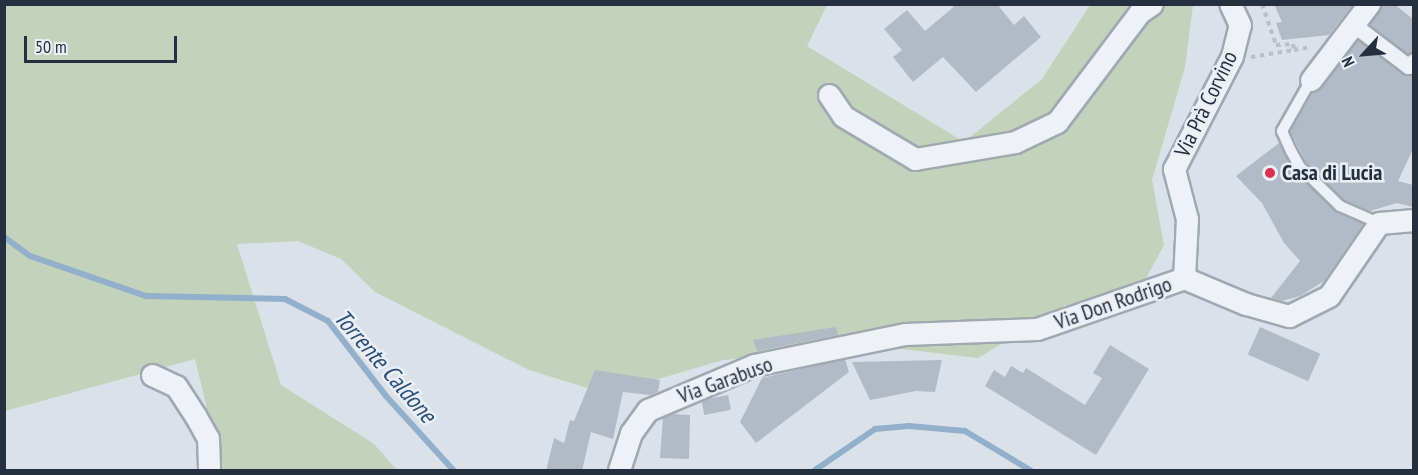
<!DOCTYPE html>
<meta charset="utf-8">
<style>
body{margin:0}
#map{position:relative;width:1418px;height:475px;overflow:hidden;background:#dbe1e8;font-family:"PT Sans Narrow",sans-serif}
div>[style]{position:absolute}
.green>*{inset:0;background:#c2d2bb}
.stream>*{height:6px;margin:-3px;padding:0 3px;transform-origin:3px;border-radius:3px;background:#92b0cc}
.building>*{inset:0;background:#b2bac5;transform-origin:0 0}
.path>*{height:4px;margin-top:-2px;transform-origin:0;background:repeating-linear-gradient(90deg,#b9bfc6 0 4.5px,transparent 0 9px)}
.roads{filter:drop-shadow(2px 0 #a0a8b2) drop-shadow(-2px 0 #a0a8b2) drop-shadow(0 2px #a0a8b2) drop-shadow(0 -2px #a0a8b2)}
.service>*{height:10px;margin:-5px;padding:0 5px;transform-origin:5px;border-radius:5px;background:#eef1f6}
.pedestrian>*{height:15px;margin:-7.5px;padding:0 7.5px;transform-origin:7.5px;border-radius:7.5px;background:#eef1f6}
.minor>*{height:21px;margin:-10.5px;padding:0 10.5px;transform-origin:10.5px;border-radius:10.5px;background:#eef1f6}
.dots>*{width:16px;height:16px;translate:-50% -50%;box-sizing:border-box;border:3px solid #ebeff5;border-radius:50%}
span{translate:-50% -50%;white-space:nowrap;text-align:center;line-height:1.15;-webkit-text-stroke:5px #ebeff5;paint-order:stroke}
.street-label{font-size:22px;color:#242f3f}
.poi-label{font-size:22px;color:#242f3f;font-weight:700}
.left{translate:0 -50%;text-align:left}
.water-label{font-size:24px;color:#2a4f77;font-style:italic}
.frame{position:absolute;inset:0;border:6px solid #242f3f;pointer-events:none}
.north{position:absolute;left:1334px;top:24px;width:60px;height:60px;-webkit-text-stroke:4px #ebeff5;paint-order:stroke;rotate:244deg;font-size:16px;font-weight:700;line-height:24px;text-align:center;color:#242f3f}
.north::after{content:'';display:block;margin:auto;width:21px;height:27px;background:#242f3f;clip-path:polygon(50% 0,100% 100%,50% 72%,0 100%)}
.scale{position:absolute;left:24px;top:36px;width:153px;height:27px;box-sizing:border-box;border:3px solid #242f3f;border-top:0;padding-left:8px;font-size:18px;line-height:21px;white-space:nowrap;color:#242f3f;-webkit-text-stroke:4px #ebeff5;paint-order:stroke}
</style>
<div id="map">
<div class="green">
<div style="clip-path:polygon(5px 5px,827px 5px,807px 46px,964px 142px,1042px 79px,1090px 5px,1193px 5px,1185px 67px,1152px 180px,1164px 245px,1144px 282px,1111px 304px,1065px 305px,978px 358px,868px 345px,723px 360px,607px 394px,529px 370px,375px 292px,341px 259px,298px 241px,237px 244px,281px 385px,374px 444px,397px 470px,222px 470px,195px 359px,5px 411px)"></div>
</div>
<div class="stream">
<div style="left:4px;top:237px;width:32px;rotate:36deg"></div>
<div style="left:30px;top:256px;width:123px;rotate:19deg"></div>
<div style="left:146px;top:296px;width:139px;rotate:1.2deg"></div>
<div style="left:285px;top:299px;width:48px;rotate:27.1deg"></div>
<div style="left:328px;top:321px;width:95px;rotate:52.3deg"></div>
<div style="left:386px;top:396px;width:100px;rotate:47.8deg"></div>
<div style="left:815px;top:470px;width:73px;rotate:-34.3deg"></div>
<div style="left:875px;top:429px;width:34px;rotate:-5deg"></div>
<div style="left:909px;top:426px;width:56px;rotate:5.1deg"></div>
<div style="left:965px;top:431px;width:76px;rotate:31deg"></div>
</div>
<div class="building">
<div style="clip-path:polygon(957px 4px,997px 4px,1014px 25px,1024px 16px,1041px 37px,976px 92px,943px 57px,913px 82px,893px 57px,902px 50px,884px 29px,907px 10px,925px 31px)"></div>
<div style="clip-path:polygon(1274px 4px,1353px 4px,1329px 35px,1282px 40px,1276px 23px,1282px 22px)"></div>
<div style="clip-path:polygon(1382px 4px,1394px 4px,1413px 19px,1413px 51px,1408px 54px,1369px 24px)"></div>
<div style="clip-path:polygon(1358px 40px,1402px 74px,1413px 74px,1413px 149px,1398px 181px,1413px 185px,1413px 207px,1397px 203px,1370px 211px,1344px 200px,1306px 162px,1290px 131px,1313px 92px,1321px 88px)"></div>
<div style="clip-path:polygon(1279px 143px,1295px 172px,1335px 211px,1363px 224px,1324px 281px,1300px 296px,1282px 301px,1271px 298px,1300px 261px,1284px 243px,1262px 203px,1236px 176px)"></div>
<div style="clip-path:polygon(836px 327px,838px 335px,757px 351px,753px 340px)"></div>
<div style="left:1260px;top:327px;width:66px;height:30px;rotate:24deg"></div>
<div style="clip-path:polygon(1110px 345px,1149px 369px,1096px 455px,985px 386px,994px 370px,1005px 377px,1011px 366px,1023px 373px,1026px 368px,1085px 405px,1102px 378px,1093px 373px)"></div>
<div style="clip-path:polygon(845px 359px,849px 372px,756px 443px,740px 422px,762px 378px)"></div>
<div style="clip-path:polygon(942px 360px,935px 392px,916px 391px,870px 400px,852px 362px)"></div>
<div style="clip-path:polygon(595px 370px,660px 380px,658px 392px,650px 395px,623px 392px,613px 439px,591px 432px,582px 471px,546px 471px,554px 438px,564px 443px,570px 420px,574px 421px)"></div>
<div style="left:728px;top:395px;width:15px;height:27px;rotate:79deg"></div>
<div style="clip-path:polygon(671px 414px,690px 415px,689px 459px,660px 458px,663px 417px)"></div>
</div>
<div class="path">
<div style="left:1262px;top:4px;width:43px;rotate:71.1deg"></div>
<div style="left:1276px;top:45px;width:17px;rotate:-3deg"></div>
<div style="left:1293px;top:44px;width:6px;rotate:81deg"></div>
<div style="left:1294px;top:50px;width:17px;rotate:-10deg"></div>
<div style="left:1251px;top:57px;width:44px;rotate:-9.2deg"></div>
</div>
<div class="roads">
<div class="service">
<div style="left:1311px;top:80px;width:59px;rotate:119.6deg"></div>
<div style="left:1282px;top:131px;width:22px;rotate:66deg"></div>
<div style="left:1291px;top:151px;width:18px;rotate:61deg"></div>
<div style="left:1300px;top:167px;width:56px;rotate:44.3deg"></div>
<div style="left:1340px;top:206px;width:43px;rotate:23.6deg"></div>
</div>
<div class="pedestrian">
<div style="left:1354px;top:25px;width:68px;rotate:37.2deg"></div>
<div style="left:1408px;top:66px;width:8px;rotate:-40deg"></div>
</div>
<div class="minor">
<div style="left:1311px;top:80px;width:96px;rotate:-52.7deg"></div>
<div style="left:829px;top:95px;width:25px;rotate:56deg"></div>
<div style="left:843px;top:116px;width:84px;rotate:30.8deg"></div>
<div style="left:915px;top:159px;width:101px;rotate:-9.6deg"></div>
<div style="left:1015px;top:142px;width:47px;rotate:-25.5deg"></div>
<div style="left:1057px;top:122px;width:138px;rotate:-53deg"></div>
<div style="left:1140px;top:12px;width:14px;rotate:-34deg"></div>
<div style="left:1184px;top:278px;width:59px;rotate:-87.1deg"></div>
<div style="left:1187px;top:219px;width:52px;rotate:-104.6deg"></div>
<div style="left:1174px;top:169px;width:127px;rotate:-62.8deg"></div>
<div style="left:1232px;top:56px;width:32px;rotate:-76deg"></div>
<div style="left:1240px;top:25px;width:23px;rotate:-115deg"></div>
<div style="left:152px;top:375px;width:26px;rotate:25deg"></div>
<div style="left:176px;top:386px;width:35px;rotate:57deg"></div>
<div style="left:195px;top:415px;width:26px;rotate:61deg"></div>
<div style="left:208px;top:438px;width:32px;rotate:88deg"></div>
<div style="left:619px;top:470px;width:39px;rotate:-72deg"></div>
<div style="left:631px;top:433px;width:29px;rotate:-54deg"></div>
<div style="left:648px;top:410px;width:115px;rotate:-23deg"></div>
<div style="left:754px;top:365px;width:154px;rotate:-11.6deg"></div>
<div style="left:905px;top:334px;width:132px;rotate:-2.2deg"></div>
<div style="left:1037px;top:329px;width:156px;rotate:-19.1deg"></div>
<div style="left:1184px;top:278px;width:67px;rotate:22.8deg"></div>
<div style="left:1246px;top:304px;width:45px;rotate:15.6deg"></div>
<div style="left:1289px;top:316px;width:45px;rotate:-26.6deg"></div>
<div style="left:1329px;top:296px;width:88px;rotate:-55.6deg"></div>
<div style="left:1379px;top:223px;width:35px;rotate:-5deg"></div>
</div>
</div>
<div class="dots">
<div style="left:1270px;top:173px;background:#dc3051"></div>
</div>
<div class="street-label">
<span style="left:1206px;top:104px;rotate:-64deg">Via Prà Corvino</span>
<span style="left:1113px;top:303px;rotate:-19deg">Via Don Rodrigo</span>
<span style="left:725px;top:380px;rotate:-20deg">Via Garabuso</span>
</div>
<div class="poi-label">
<span class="left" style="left:1282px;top:173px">Casa di Lucia</span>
</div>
<div class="water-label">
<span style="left:385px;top:366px;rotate:49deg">Torrente Caldone</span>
</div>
<div class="frame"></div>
<div class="north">N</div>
<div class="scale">50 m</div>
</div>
